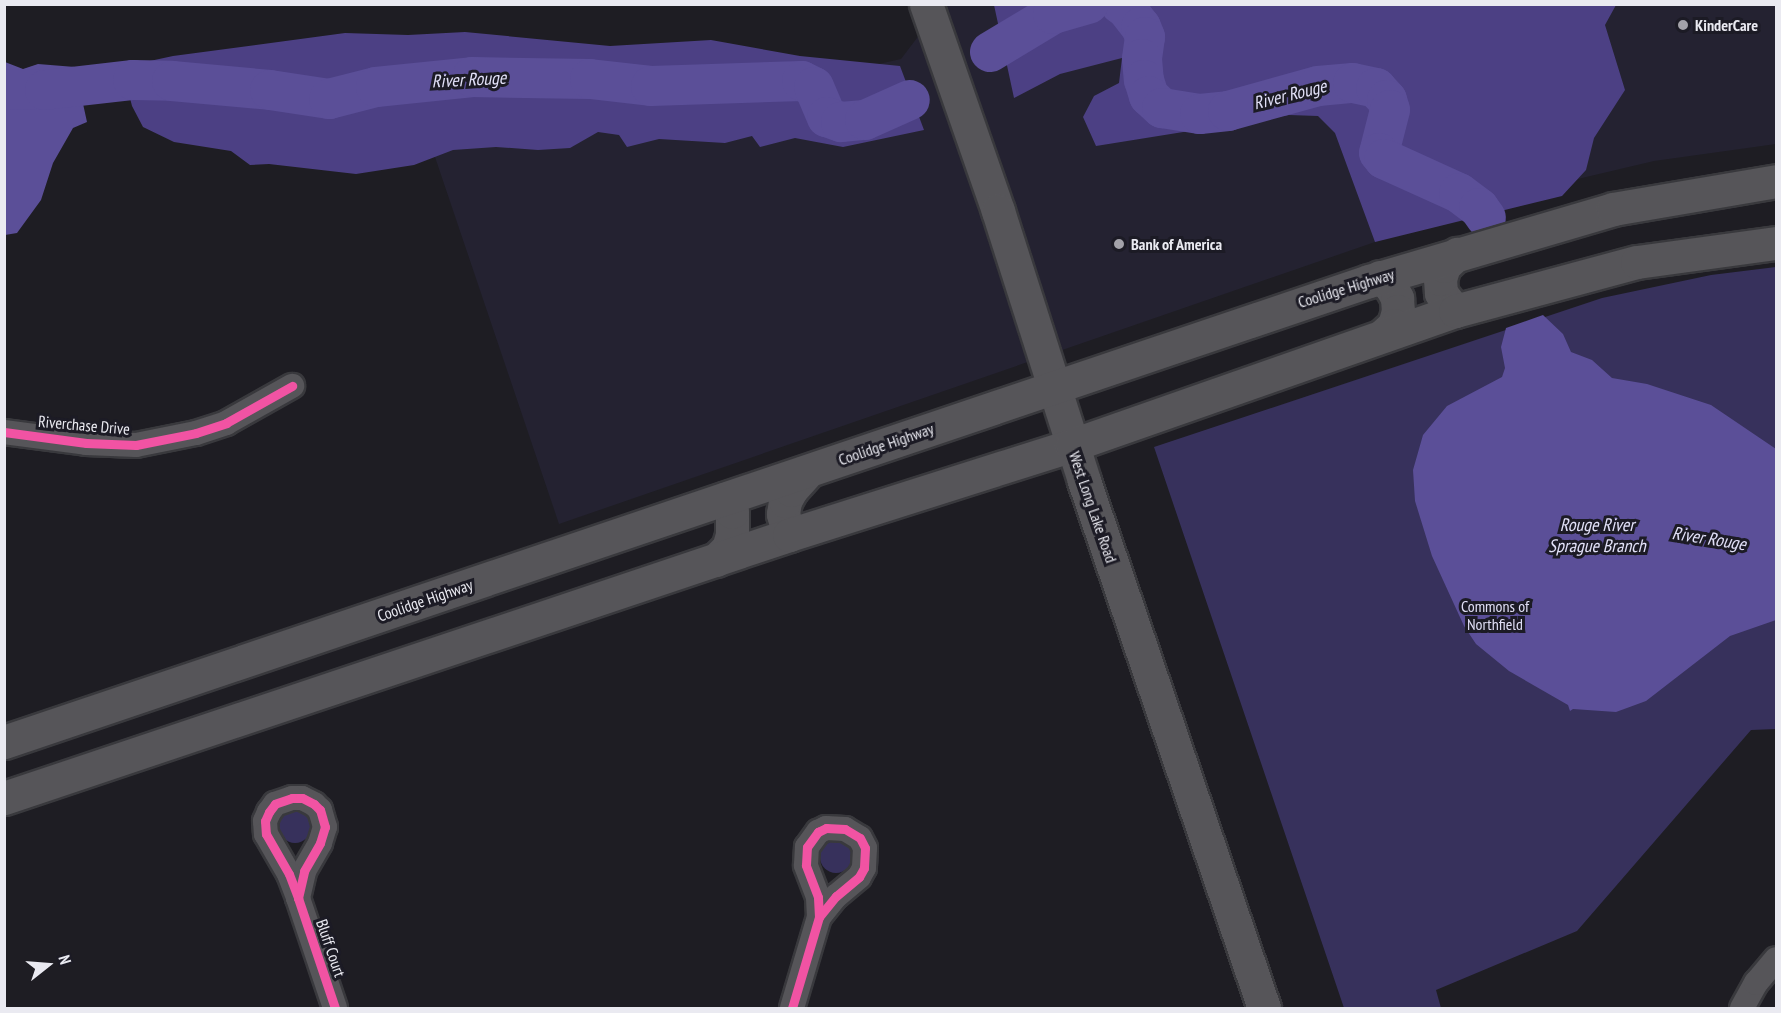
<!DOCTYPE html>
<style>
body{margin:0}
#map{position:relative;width:1781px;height:1013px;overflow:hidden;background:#1e1d23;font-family:"PT Sans Narrow",sans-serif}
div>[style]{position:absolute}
.built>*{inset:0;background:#242231}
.green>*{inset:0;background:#37315c}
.round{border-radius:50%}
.forest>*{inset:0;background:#4c4084}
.water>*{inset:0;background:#5b4f98}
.river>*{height:40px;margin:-20px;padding:0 20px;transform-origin:20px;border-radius:20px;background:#5b4f98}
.roads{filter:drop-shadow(2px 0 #39393d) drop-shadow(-2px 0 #39393d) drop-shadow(0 2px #39393d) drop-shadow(0 -2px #39393d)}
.street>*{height:24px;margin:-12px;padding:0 12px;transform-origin:12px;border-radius:12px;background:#565559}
.secondary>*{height:33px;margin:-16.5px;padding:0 16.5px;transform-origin:16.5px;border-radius:16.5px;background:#565559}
.cycleway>*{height:9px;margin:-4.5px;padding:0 4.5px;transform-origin:4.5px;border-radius:4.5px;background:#f153a3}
.dots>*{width:16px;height:16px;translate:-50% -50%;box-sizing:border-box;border:3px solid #1c1b25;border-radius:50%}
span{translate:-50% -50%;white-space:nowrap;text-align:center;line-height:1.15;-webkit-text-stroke:6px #1c1b25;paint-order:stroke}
.poi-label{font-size:16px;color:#eaeaf1;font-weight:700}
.left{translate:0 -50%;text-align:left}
.street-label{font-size:16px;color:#eaeaf1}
.park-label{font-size:16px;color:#e1dff6}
.water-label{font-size:18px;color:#e2e1f8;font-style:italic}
.frame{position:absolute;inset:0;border:6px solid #eaeaf1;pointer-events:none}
.north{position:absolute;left:18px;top:935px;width:60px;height:60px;-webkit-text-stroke:4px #1c1b25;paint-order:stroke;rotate:73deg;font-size:16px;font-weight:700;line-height:24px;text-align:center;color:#eaeaf1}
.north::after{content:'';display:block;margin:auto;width:21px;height:27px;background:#eaeaf1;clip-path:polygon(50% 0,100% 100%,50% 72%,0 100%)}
</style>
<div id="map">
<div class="built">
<div style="clip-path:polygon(942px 5px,1776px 5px,1776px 144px,1654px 161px,1582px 178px,1375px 242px,559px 524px,410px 83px,802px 81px,901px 59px)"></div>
</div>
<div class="green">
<div style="clip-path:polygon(1776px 267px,1776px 729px,1751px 730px,1577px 931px,1436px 990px,1441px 1008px,1344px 1008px,1154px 447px,1602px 298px,1711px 275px)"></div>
<div class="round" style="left:279px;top:811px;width:32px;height:32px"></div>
<div class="round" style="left:820px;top:841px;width:32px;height:32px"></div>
</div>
<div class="forest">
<div style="clip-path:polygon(994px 5px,1616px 5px,1605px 25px,1625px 90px,1594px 138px,1586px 170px,1562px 196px,1375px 242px,1335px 133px,1318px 116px,1289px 115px,1096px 146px,1083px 117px,1094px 96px,1119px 83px,1122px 58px,1060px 74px,1014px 98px)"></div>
<div style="clip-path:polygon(465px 32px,610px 46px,711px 40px,800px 56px,900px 66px,924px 130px,843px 147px,795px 138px,760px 147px,752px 136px,725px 143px,659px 139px,627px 147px,619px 135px,598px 132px,570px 148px,538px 150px,496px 147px,453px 150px,414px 165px,356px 174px,269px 164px,250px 165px,231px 151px,174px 142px,143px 127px,132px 106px,122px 67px,173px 56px,345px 33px,408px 35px)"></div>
</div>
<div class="water">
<div style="clip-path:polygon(5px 62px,23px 69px,38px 64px,75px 67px,87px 122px,73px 128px,53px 163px,41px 200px,17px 233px,5px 235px)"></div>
<div style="clip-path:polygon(1543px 315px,1563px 334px,1571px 352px,1592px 360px,1612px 378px,1647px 384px,1711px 405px,1776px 449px,1776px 620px,1730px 636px,1646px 701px,1616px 712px,1573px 709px,1570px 711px,1568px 705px,1509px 671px,1476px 644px,1464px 626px,1432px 556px,1415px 501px,1413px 470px,1423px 435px,1447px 406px,1502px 377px,1505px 368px,1501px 347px,1506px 328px)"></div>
</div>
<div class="river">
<div style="left:1120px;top:4px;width:7px;rotate:34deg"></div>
<div style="left:1126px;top:8px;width:24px;rotate:52deg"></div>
<div style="left:1141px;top:27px;width:11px;rotate:68deg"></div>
<div style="left:1145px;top:37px;width:22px;rotate:98deg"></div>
<div style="left:1142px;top:59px;width:21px;rotate:85deg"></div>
<div style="left:1144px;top:80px;width:17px;rotate:73deg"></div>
<div style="left:1149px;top:96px;width:18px;rotate:43deg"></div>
<div style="left:1162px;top:108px;width:38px;rotate:9deg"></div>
<div style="left:1200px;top:114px;width:28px;rotate:-6deg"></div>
<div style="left:1228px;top:111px;width:93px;rotate:-15.5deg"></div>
<div style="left:1318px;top:86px;width:35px;rotate:-5deg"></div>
<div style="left:1353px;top:83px;width:24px;rotate:12deg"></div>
<div style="left:1376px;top:88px;width:16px;rotate:47deg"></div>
<div style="left:1387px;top:100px;width:10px;rotate:73deg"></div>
<div style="left:1390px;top:110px;width:44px;rotate:104.3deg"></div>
<div style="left:1379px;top:153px;width:8px;rotate:50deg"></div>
<div style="left:1384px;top:159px;width:82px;rotate:24.4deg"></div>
<div style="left:1459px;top:193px;width:25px;rotate:37deg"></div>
<div style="left:1479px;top:208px;width:12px;rotate:55deg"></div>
<div style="left:990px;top:52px;width:74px;rotate:-31.1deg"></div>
<div style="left:1053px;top:14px;width:37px;rotate:-16deg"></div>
<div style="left:4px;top:89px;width:41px;rotate:1.4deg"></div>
<div style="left:45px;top:90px;width:89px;rotate:-6.5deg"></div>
<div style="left:133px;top:80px;width:39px;rotate:1deg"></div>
<div style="left:172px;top:81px;width:98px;rotate:5.2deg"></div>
<div style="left:270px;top:90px;width:60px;rotate:8.7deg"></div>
<div style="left:329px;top:99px;width:49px;rotate:-14.3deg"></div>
<div style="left:376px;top:87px;width:97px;rotate:-5.9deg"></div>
<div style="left:472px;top:77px;width:118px;rotate:1deg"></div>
<div style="left:590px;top:79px;width:61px;rotate:6.5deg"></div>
<div style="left:651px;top:86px;width:151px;rotate:-1.9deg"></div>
<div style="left:802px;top:81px;width:13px;rotate:27deg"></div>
<div style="left:814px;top:87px;width:33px;rotate:67deg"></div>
<div style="left:827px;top:117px;width:15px;rotate:20deg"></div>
<div style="left:841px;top:122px;width:24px;rotate:-5deg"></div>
<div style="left:865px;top:120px;width:49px;rotate:-24deg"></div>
</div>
<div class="roads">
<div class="street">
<div style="left:4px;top:432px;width:83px;rotate:7.6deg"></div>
<div style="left:86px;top:443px;width:50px;rotate:2.3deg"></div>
<div style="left:136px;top:445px;width:61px;rotate:-11.3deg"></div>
<div style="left:196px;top:433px;width:32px;rotate:-18deg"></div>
<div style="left:226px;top:423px;width:76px;rotate:-29.3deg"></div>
<div style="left:298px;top:898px;width:28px;rotate:-77deg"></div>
<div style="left:304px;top:871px;width:32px;rotate:-60deg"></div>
<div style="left:320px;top:843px;width:17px;rotate:-73deg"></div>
<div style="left:325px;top:827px;width:18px;rotate:-106deg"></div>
<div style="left:320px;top:810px;width:8px;rotate:-135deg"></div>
<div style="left:314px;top:804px;width:13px;rotate:-153deg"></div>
<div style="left:302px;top:798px;width:10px;rotate:180deg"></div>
<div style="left:292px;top:798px;width:18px;rotate:161deg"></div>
<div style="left:275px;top:804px;width:10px;rotate:127deg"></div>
<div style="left:269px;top:812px;width:10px;rotate:114deg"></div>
<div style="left:265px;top:821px;width:13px;rotate:86deg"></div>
<div style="left:266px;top:834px;width:46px;rotate:60.1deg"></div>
<div style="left:289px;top:874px;width:26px;rotate:69deg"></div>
<div style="left:298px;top:898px;width:116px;rotate:71.4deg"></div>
<div style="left:792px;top:1008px;width:95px;rotate:-73.5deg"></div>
<div style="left:819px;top:917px;width:20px;rotate:-93deg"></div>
<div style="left:818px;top:897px;width:34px;rotate:-111deg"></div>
<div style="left:806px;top:865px;width:18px;rotate:-87deg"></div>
<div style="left:807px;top:847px;width:19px;rotate:-54deg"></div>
<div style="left:818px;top:832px;width:9px;rotate:-27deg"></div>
<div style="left:826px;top:828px;width:19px;rotate:3deg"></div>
<div style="left:845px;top:829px;width:17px;rotate:31deg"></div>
<div style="left:860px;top:838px;width:11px;rotate:63deg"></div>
<div style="left:865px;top:848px;width:20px;rotate:93deg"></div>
<div style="left:864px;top:868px;width:10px;rotate:119deg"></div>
<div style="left:859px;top:877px;width:30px;rotate:140deg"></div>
<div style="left:836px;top:896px;width:27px;rotate:129deg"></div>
<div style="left:1742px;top:1008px;width:29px;rotate:-61deg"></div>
<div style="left:1756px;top:983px;width:31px;rotate:-50deg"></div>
</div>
<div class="secondary">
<div style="left:926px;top:4px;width:219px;rotate:70.8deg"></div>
<div style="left:998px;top:211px;width:283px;rotate:72.3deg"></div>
<div style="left:1084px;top:481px;width:557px;rotate:71.14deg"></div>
<div style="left:1380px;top:277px;width:15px;rotate:42deg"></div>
<div style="left:1391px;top:287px;width:13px;rotate:61deg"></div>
<div style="left:1397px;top:298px;width:13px;rotate:86deg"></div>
<div style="left:1398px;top:311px;width:15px;rotate:106deg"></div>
<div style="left:1394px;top:325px;width:16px;rotate:137deg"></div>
<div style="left:1455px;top:311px;width:23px;rotate:-128deg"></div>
<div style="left:1441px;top:293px;width:14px;rotate:-94deg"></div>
<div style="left:1440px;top:279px;width:14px;rotate:-73deg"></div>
<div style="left:1444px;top:266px;width:18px;rotate:-43deg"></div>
<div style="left:789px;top:535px;width:22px;rotate:-106deg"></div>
<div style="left:783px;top:514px;width:13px;rotate:-81deg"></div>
<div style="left:785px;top:501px;width:13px;rotate:-61deg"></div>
<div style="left:791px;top:490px;width:25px;rotate:-48deg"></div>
<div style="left:716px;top:560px;width:17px;rotate:-45deg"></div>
<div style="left:728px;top:548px;width:14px;rotate:-73deg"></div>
<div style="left:732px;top:535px;width:23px;rotate:-90deg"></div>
<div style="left:732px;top:512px;width:15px;rotate:-118deg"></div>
<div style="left:4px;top:742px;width:1441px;rotate:-18.66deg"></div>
<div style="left:1369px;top:281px;width:254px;rotate:-16.4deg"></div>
<div style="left:1613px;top:209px;width:165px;rotate:-9.7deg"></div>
<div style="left:4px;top:798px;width:828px;rotate:-18.52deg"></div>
<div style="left:789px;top:535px;width:297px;rotate:-17.6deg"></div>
<div style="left:1072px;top:445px;width:406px;rotate:-19.3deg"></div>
<div style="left:1455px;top:311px;width:188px;rotate:-15.1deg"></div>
<div style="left:1637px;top:262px;width:140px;rotate:-7.8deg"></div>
</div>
</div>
<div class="cycleway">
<div style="left:4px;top:432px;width:83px;rotate:7.6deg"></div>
<div style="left:86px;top:443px;width:50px;rotate:2.3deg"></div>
<div style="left:136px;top:445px;width:61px;rotate:-11.3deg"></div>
<div style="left:196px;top:433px;width:32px;rotate:-18deg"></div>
<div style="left:226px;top:423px;width:76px;rotate:-29.3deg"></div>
<div style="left:298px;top:898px;width:28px;rotate:-77deg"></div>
<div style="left:304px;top:871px;width:32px;rotate:-60deg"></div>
<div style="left:320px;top:843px;width:17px;rotate:-73deg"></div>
<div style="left:325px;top:827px;width:18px;rotate:-106deg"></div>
<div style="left:320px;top:810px;width:8px;rotate:-135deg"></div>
<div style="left:314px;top:804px;width:13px;rotate:-153deg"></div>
<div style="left:302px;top:798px;width:10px;rotate:180deg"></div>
<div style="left:292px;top:798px;width:18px;rotate:161deg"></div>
<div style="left:275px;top:804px;width:10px;rotate:127deg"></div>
<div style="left:269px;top:812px;width:10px;rotate:114deg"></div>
<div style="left:265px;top:821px;width:13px;rotate:86deg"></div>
<div style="left:266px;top:834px;width:46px;rotate:60.1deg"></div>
<div style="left:289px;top:874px;width:26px;rotate:69deg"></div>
<div style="left:298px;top:898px;width:116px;rotate:71.4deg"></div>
<div style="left:792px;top:1008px;width:95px;rotate:-73.5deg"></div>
<div style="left:819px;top:917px;width:20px;rotate:-93deg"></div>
<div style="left:818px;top:897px;width:34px;rotate:-111deg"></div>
<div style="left:806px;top:865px;width:18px;rotate:-87deg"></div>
<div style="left:807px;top:847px;width:19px;rotate:-54deg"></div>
<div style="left:818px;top:832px;width:9px;rotate:-27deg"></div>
<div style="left:826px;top:828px;width:19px;rotate:3deg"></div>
<div style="left:845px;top:829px;width:17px;rotate:31deg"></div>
<div style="left:860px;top:838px;width:11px;rotate:63deg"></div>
<div style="left:865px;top:848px;width:20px;rotate:93deg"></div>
<div style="left:864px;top:868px;width:10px;rotate:119deg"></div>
<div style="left:859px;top:877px;width:30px;rotate:140deg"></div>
<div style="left:836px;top:896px;width:27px;rotate:129deg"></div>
</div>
<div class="dots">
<div style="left:1683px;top:25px;background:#a3a2a9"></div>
<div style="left:1119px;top:244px;background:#a3a2a9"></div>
</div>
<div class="poi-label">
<span class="left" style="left:1695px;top:25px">KinderCare</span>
<span class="left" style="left:1131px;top:244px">Bank of America</span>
</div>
<div class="street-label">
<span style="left:1346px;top:288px;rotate:-17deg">Coolidge Highway</span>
<span style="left:84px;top:425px;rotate:5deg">Riverchase Drive</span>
<span style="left:886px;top:444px;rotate:-19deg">Coolidge Highway</span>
<span style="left:1093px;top:507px;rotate:71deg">West Long Lake Road</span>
<span style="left:425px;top:600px;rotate:-19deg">Coolidge Highway</span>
<span style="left:331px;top:948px;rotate:71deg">Bluff Court</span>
</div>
<div class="park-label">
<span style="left:1495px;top:615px">Commons of<br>Northfield</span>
</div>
<div class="water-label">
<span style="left:469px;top:80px;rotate:-3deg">River Rouge</span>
<span style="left:1290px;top:95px;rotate:-14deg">River Rouge</span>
<span style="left:1597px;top:536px">Rouge River<br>Sprague Branch</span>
<span style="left:1709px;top:539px;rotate:9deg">River Rouge</span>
</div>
<div class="frame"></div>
<div class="north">N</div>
</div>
